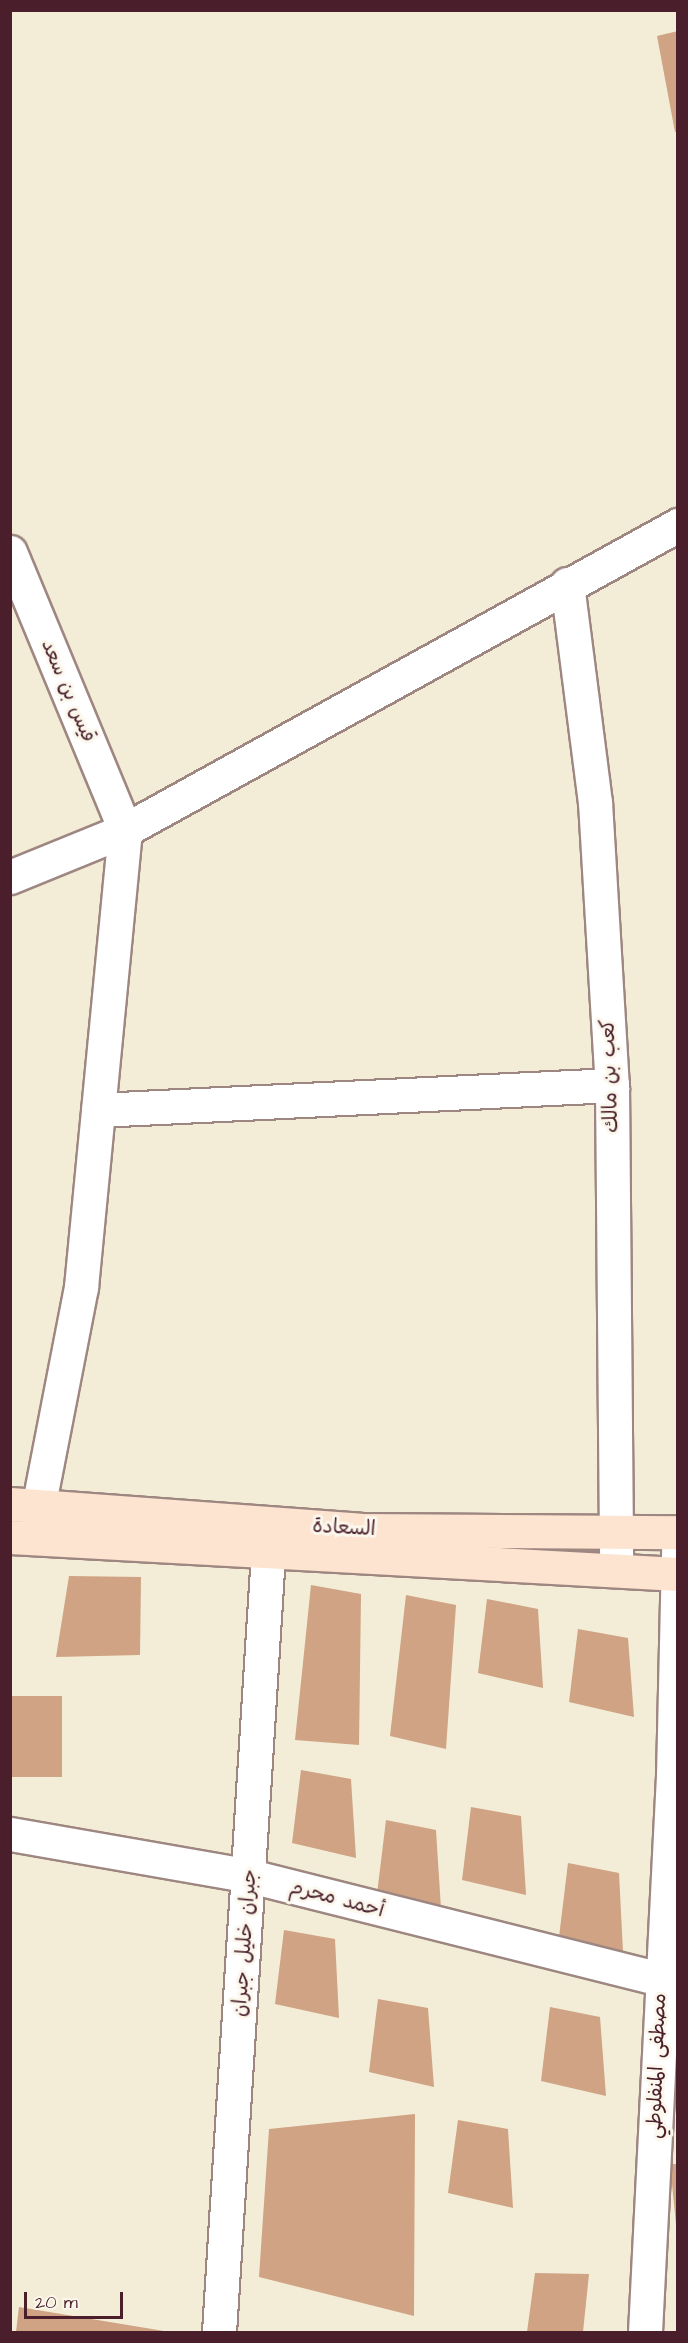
<!DOCTYPE html>
<meta charset="utf-8">
<style>
body{margin:0}
#map{position:relative;width:688px;height:2343px;overflow:hidden;background:#f3edd7;font-family:"Architects Daughter","Playpen Sans Arabic",sans-serif}
div>[style]{position:absolute}
.building>*{inset:0;background:#cfa383;transform-origin:0 0}
.roads{filter:drop-shadow(2px 0 #9e8681) drop-shadow(-2px 0 #9e8681) drop-shadow(0 2px #9e8681) drop-shadow(0 -2px #9e8681)}
.street>*{height:33px;margin:-16.5px;padding:0 16.5px;transform-origin:16.5px;border-radius:16.5px;background:#fff}
.secondary>*{height:33px;margin:-16.5px;padding:0 16.5px;transform-origin:16.5px;border-radius:16.5px;background:#fde4d1}
span{translate:-50% -50%;white-space:nowrap;text-align:center;line-height:1.15;-webkit-text-stroke:6px #fbf7ec;paint-order:stroke}
.street-label{font-size:20px;color:#4a1f2b}
.frame{position:absolute;inset:0;border:12px solid #4a1f2b;pointer-events:none}
.scale{position:absolute;left:24px;top:2292px;width:99px;height:27px;box-sizing:border-box;border:3px solid #4a1f2b;border-top:0;padding-left:8px;font-size:18px;line-height:21px;white-space:nowrap;color:#4a1f2b;-webkit-text-stroke:4px #fbf7ec;paint-order:stroke}
</style>
<div id="map">
<div class="building">
<div style="clip-path:polygon(678px 31px,678px 131px,675px 132px,657px 36px)"></div>
<div style="clip-path:polygon(69px 1576px,141px 1577px,140px 1655px,56px 1657px)"></div>
<div style="clip-path:polygon(311px 1585px,361px 1594px,359px 1745px,295px 1740px)"></div>
<div style="clip-path:polygon(406px 1595px,456px 1605px,446px 1749px,390px 1736px)"></div>
<div style="clip-path:polygon(487px 1599px,538px 1609px,543px 1688px,478px 1673px)"></div>
<div style="clip-path:polygon(578px 1629px,628px 1638px,634px 1717px,569px 1702px)"></div>
<div style="left:10px;top:1696px;width:52px;height:81px"></div>
<div style="clip-path:polygon(301px 1770px,351px 1779px,356px 1858px,292px 1843px)"></div>
<div style="clip-path:polygon(471px 1807px,521px 1816px,526px 1895px,462px 1880px)"></div>
<div style="clip-path:polygon(386px 1820px,436px 1830px,441px 1909px,377px 1894px)"></div>
<div style="clip-path:polygon(568px 1863px,619px 1873px,623px 1952px,559px 1937px)"></div>
<div style="clip-path:polygon(284px 1930px,335px 1939px,339px 2018px,275px 2004px)"></div>
<div style="clip-path:polygon(378px 1999px,428px 2008px,434px 2087px,369px 2072px)"></div>
<div style="clip-path:polygon(550px 2007px,600px 2017px,606px 2096px,541px 2081px)"></div>
<div style="clip-path:polygon(415px 2114px,414px 2316px,259px 2277px,269px 2129px)"></div>
<div style="clip-path:polygon(458px 2120px,508px 2129px,513px 2208px,448px 2193px)"></div>
<div style="clip-path:polygon(670px 2164px,678px 2164px,678px 2224px,676px 2224px)"></div>
<div style="clip-path:polygon(535px 2273px,589px 2274px,583px 2332px,527px 2332px)"></div>
<div style="clip-path:polygon(19px 2307px,164px 2331px,164px 2332px,16px 2332px)"></div>
</div>
<div class="roads">
<div class="street">
<div style="left:10px;top:552px;width:301px;rotate:67.5deg"></div>
<div style="left:125px;top:830px;width:459px;rotate:95.5deg"></div>
<div style="left:81px;top:1287px;width:225px;rotate:101deg"></div>
<div style="left:567px;top:584px;width:220px;rotate:82.7deg"></div>
<div style="left:595px;top:802px;width:284px;rotate:86.6deg"></div>
<div style="left:612px;top:1085px;width:485px;rotate:89.5deg"></div>
<div style="left:10px;top:877px;width:124px;rotate:-22.2deg"></div>
<div style="left:125px;top:830px;width:632px;rotate:-28.88deg"></div>
<div style="left:98px;top:1110px;width:515px;rotate:-2.78deg"></div>
<div style="left:10px;top:1834px;width:244px;rotate:9.9deg"></div>
<div style="left:250px;top:1876px;width:424px;rotate:14.1deg"></div>
<div style="left:219px;top:2332px;width:780px;rotate:-86.4deg"></div>
<div style="left:645px;top:2332px;width:557px;rotate:-87.12deg"></div>
<div style="left:673px;top:1776px;width:228px;rotate:-88.7deg"></div>
</div>
<div class="secondary">
<div style="left:10px;top:1504px;width:351px;rotate:4.2deg"></div>
<div style="left:360px;top:1530px;width:318px;rotate:0.4deg"></div>
<div style="left:10px;top:1537px;width:669px;rotate:3.17deg"></div>
</div>
</div>
<div class="street-label">
<span style="left:68px;top:691px;rotate:67deg">قيس بن سعد</span>
<span style="left:610px;top:1076px;rotate:-92deg">كعب بن مالك</span>
<span style="left:344px;top:1528px;rotate:3deg">السعادة</span>
<span style="left:337px;top:1899px;rotate:15deg">أحمد محرم</span>
<span style="left:245px;top:1943px;rotate:-86deg">جبران خليل جبران</span>
<span style="left:657px;top:2066px;rotate:-88deg">مصطفى المنفلوطي</span>
</div>
<div class="frame"></div>
<div class="scale">20 m</div>
</div>
